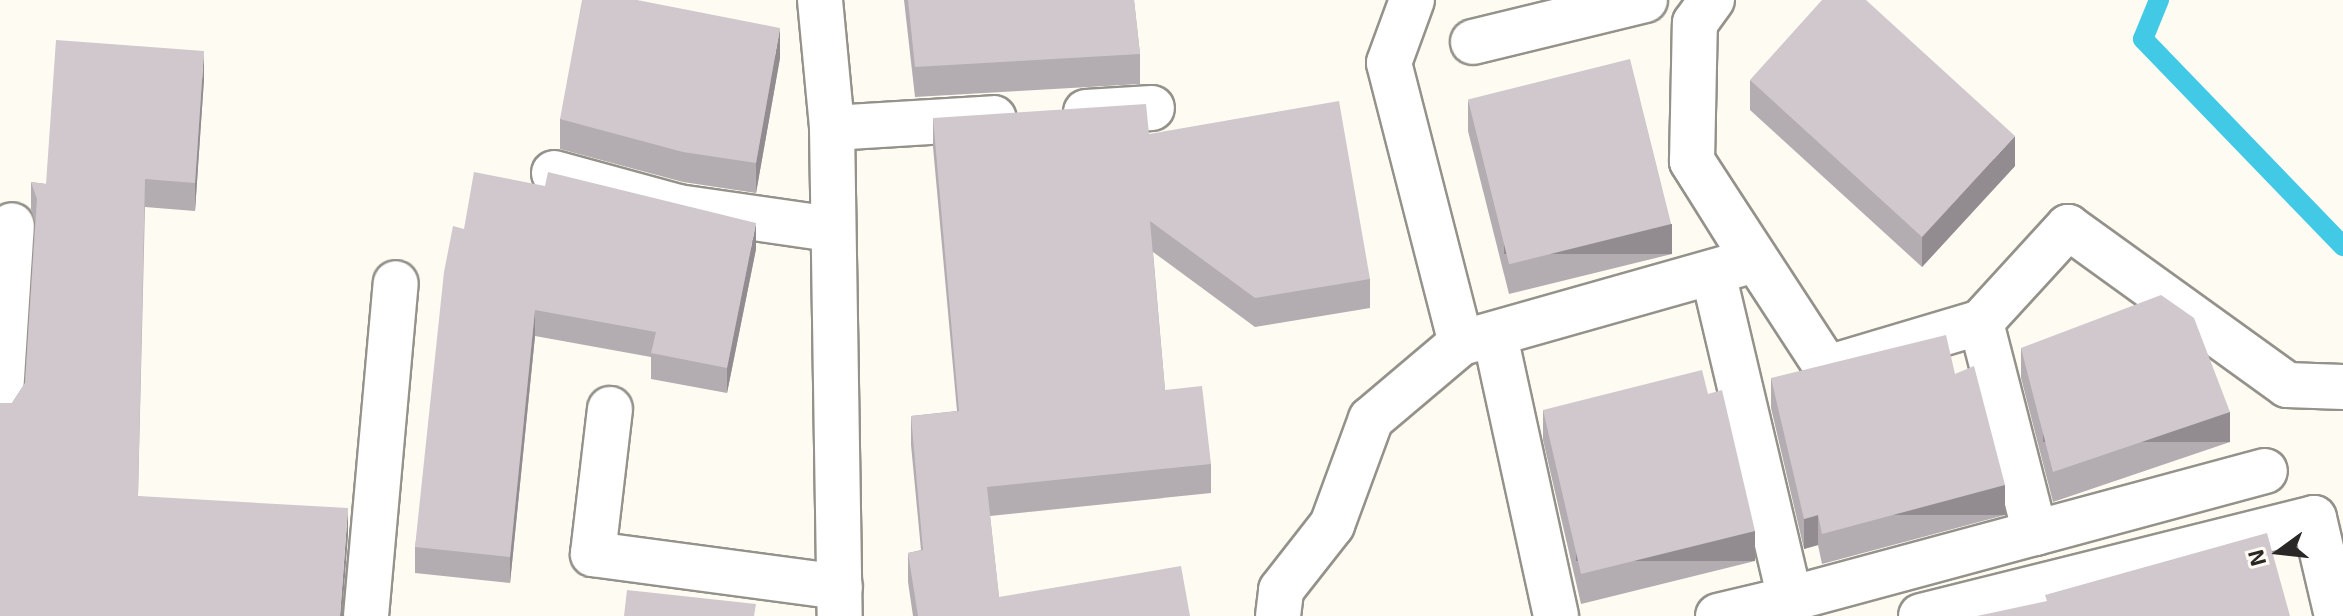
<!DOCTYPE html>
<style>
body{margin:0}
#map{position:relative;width:2343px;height:616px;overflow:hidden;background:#fefbf3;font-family:"Exo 2",sans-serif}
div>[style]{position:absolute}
.stream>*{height:20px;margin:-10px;padding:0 10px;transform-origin:10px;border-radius:10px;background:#41c9e6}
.roads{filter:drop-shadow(2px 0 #94928a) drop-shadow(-2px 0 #94928a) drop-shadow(0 2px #94928a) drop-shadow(0 -2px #94928a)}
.minor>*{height:44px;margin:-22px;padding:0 22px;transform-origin:22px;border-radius:22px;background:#fff}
.wall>*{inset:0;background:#b3acb0}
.shaded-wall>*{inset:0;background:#928c90;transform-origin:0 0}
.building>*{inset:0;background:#d0c8cd;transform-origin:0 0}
span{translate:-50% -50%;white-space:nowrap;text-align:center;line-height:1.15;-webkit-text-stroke:6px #fefbf3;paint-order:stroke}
.north{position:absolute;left:2239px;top:512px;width:80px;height:80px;-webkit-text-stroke:6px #fefbf3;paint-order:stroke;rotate:255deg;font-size:22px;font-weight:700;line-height:32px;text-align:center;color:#2a2826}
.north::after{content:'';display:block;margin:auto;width:28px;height:36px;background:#2a2826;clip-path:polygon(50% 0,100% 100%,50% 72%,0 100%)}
</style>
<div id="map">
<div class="stream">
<div style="left:2159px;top:0;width:42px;rotate:112.3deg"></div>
<div style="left:2143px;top:39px;width:288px;rotate:46deg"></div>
</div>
<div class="roads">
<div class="minor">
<div style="left:820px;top:0;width:129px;rotate:84.6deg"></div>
<div style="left:832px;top:128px;width:488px;rotate:89.1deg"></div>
<div style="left:1412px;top:0;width:67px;rotate:110.1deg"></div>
<div style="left:1389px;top:63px;width:289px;rotate:75.6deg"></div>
<div style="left:1473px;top:42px;width:177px;rotate:-13.7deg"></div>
<div style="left:1086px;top:112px;width:66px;rotate:-3.5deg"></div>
<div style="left:832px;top:128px;width:162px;rotate:-3.5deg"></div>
<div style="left:1692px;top:161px;width:138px;rotate:-88.8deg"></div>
<div style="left:1695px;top:23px;width:29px;rotate:-54deg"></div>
<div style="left:554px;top:173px;width:129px;rotate:15.3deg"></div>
<div style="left:678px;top:207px;width:155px;rotate:8.2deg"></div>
<div style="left:1713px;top:273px;width:335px;rotate:76.7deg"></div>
<div style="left:1790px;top:599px;width:254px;rotate:-15.1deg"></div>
<div style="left:2035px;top:533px;width:218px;rotate:-104.4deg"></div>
<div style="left:1495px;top:336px;width:287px;rotate:77.7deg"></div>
<div style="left:0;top:409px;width:184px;rotate:-86.3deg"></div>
<div style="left:610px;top:409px;width:146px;rotate:96.7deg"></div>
<div style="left:593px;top:554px;width:249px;rotate:7.6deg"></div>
<div style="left:2035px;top:533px;width:238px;rotate:-15.1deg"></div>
<div style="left:366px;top:616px;width:334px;rotate:-84.9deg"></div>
<div style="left:1278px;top:616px;width:26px;rotate:-83deg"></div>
<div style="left:1281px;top:590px;width:83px;rotate:-51.9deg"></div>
<div style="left:1332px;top:525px;width:113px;rotate:-69.8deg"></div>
<div style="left:1371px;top:419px;width:118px;rotate:-40.2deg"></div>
<div style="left:1461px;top:343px;width:305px;rotate:-15.8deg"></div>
<div style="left:1754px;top:260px;width:117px;rotate:-122.1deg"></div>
<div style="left:1692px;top:161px;width:247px;rotate:56.9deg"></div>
<div style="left:1827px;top:368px;width:161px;rotate:-16.6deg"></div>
<div style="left:1981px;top:322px;width:129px;rotate:-47.5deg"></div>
<div style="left:2068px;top:227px;width:270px;rotate:35.8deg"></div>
<div style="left:2287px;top:385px;width:56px;rotate:2deg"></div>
<div style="left:1718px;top:616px;width:74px;rotate:-13.3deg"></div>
<div style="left:1921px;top:616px;width:405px;rotate:-14deg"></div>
<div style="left:2314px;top:518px;width:101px;rotate:76.8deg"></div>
</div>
</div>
<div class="wall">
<div style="clip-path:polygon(904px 0,1134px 0,1140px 54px,1140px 84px,915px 97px)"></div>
<div style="clip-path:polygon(648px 3px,780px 58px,756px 193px,683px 182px,560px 149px,560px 119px)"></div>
<div style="clip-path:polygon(204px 79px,195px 211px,145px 207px,138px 496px,348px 536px,0 616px,12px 403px,25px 383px,35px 222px,31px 209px,31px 182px,46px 184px)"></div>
<div style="clip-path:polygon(1750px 80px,2015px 166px,1922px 267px,1750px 110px)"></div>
<div style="clip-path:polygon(1468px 101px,1672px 254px,1509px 294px,1468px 131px)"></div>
<div style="clip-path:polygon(933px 118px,1149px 134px,1370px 279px,1370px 308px,1255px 327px,1153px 252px,1165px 390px,1211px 464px,1211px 493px,990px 516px,999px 597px,1190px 616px,913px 616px,908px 582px,908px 553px,921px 550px,911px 445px,911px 416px,957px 411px,933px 147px)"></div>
<div style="clip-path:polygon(464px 229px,756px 249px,727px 393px,651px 379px,651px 357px,535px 336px,510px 583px,415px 573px,415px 547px)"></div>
<div style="clip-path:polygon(2021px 348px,2230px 442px,2053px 502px,2021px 378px)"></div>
<div style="clip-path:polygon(1955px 374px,2005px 515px,1822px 564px,1818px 545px,1804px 549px,1771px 408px,1771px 378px)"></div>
<div style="clip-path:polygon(1543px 410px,1755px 561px,1581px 604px,1543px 440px)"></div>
</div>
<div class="shaded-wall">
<div style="clip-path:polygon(780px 28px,780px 58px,756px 193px,756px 163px)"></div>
<div style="clip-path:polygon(204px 51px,204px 79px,195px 211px,195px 183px)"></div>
<div style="clip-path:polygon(2015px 136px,2015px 166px,1922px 267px,1922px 237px)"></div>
<div style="clip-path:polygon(756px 223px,756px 249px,727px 393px,727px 368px)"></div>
<div style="left:1672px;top:224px;width:30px;height:168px;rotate:90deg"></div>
<div style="clip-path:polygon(535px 310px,535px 336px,510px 583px,510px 557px)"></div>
<div style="left:2230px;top:412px;width:30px;height:187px;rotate:90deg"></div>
<div style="left:2005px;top:485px;width:30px;height:189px;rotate:90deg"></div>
<div style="clip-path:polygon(348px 508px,348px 536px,342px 616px,340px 616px)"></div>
<div style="clip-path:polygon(1818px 515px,1818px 545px,1804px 549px,1804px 519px)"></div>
<div style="left:1755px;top:531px;width:30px;height:179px;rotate:90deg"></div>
</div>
<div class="building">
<div style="clip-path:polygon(582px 0,637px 0,780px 28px,756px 163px,683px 152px,560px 119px)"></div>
<div style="clip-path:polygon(908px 0,1134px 0,1140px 54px,915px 67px)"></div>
<div style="clip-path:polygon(1822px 0,1866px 0,2015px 136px,1922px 237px,1750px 80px)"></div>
<div style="clip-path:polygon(56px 40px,204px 51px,195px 183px,145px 179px,138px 496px,348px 508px,340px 616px,0 616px,0 403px,12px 403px,25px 383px,37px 199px,31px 182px,46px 184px)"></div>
<div style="left:1630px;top:59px;width:170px;height:167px;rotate:76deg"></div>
<div style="clip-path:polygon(1339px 101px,1370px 279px,1255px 298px,1150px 221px,1165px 390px,1202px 386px,1211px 464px,987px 487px,999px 597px,1181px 566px,1190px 616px,918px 616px,908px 553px,923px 550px,911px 416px,959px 411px,933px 118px,1146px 104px,1149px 134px)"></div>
<div style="clip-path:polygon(474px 172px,545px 186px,548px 172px,756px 223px,727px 368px,651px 353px,656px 332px,535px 310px,510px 557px,415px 547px,444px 272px,453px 226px,464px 229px)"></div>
<div style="clip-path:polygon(2161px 295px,2194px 318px,2230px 412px,2053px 472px,2021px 348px)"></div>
<div style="clip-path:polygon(1946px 335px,1955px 374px,1974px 366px,2005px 485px,1822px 534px,1818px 515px,1804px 519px,1771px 378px)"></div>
<div style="clip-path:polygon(1702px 370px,1708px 394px,1722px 390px,1755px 531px,1581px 574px,1543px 410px)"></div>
<div style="clip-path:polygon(2267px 533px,2290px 616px,1977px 616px,2047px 601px,2045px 595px)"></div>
<div style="clip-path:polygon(627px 590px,756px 604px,754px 616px,624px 616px)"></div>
</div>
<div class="north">N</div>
</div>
